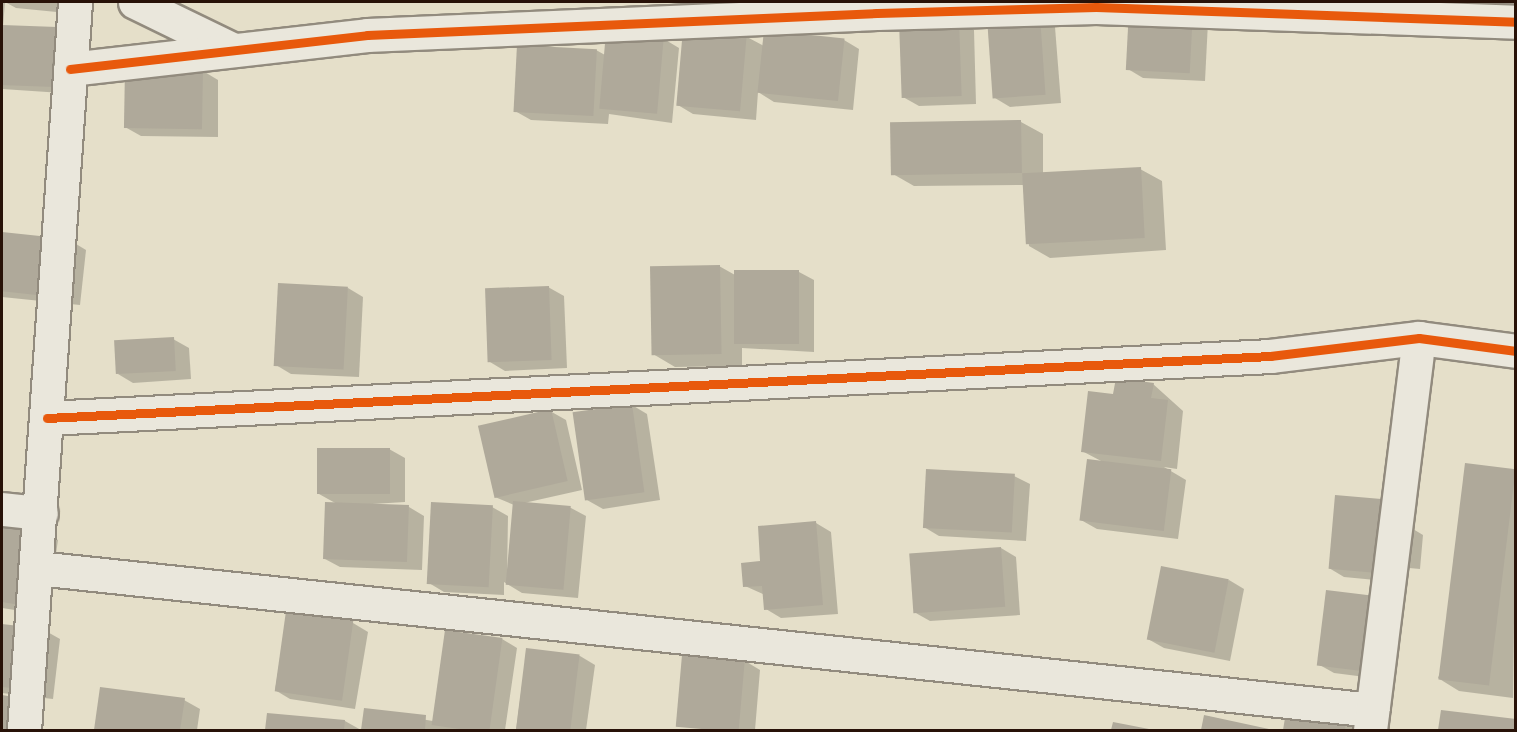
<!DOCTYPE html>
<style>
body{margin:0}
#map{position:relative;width:1517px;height:732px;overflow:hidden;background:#e5dfc9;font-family:"IM FELL French Canon",serif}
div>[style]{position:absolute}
.shadow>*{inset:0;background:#0003}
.building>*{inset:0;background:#afa99a;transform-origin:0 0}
.roads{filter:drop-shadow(2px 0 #928b7e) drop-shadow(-2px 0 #928b7e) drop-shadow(0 2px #928b7e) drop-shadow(0 -2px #928b7e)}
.minor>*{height:33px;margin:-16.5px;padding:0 16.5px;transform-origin:16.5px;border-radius:16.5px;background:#eae7dc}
.cycleway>*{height:9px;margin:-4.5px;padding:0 4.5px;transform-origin:4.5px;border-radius:4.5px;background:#e8590c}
span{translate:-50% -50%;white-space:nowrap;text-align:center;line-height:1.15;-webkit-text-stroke:4.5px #f6eed4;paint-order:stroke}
.frame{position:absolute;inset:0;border:3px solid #281208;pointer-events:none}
</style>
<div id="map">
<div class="shadow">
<div style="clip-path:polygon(2px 2px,88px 2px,87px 15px,16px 8px,5px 2px,3px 27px,77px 94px,2px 89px)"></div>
<div style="clip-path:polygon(1193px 13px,1208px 22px,1205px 81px,1143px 78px,1128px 69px)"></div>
<div style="clip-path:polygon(1040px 18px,1055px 27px,1061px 103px,1010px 107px,995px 98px)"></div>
<div style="clip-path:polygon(959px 21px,974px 30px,976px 104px,919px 106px,903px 97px)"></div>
<div style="clip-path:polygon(685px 31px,747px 37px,764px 46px,844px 40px,859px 49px,853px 110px,774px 102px,758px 92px,756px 120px,693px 114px,678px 105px)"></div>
<div style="clip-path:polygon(664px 39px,679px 48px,672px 123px,609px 114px,608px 124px,531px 120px,515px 111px,596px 50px,605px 55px)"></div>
<div style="clip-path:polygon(126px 70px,203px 71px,218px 80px,218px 137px,141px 136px,125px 127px)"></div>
<div style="clip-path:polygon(1021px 122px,1043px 134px,1043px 175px,1140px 169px,1162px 181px,1166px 250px,1050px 258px,1029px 246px,1024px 185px,914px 186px,893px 174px)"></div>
<div style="clip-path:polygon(2px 233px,71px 241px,86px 250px,80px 305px,2px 297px)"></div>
<div style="clip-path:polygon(719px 266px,735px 275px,799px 272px,814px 280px,814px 352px,742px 348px,742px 366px,675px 367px,653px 354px)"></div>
<div style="clip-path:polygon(548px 287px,564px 296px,567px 368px,505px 371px,490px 362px)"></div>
<div style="clip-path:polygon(348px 288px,363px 297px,359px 377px,291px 374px,276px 365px)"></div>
<div style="clip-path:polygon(173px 339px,189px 348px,191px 379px,133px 383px,118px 374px)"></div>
<div style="clip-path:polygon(1153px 384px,1183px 411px,1177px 469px,1164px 467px,1186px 480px,1178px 539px,1097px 529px,1081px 520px,1103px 462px,1082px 451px,1115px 396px)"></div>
<div style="clip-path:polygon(632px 405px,647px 414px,660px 500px,603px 509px,587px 500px)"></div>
<div style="clip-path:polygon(550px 411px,566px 420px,582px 490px,524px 503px,571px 508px,586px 516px,578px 598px,522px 593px,504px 582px,504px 595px,444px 592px,429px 583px,492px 507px,508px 516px,507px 579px,514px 505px,495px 497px)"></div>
<div style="clip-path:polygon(389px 449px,405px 458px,405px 502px,356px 505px,409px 507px,424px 516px,422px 570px,340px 567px,325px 559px,337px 504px,319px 494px)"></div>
<div style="clip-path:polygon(1516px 471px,1513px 698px,1459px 691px,1438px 678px)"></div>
<div style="clip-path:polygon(1014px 476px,1030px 484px,1026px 541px,939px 536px,924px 527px)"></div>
<div style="clip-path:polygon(1399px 502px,1414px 511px,1413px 529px,1423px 535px,1420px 569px,1409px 568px,1407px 583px,1344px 577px,1329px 568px)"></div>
<div style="clip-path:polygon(816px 523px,831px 532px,838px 614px,781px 618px,766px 609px,765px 595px,745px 586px,762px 562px)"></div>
<div style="clip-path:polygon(2px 526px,42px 531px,58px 540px,47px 615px,2px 608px)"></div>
<div style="clip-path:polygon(1001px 548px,1016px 557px,1020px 615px,930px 621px,914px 612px)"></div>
<div style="clip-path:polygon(1229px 580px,1244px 589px,1230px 661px,1164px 648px,1148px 639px)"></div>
<div style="clip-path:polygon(1399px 607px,1389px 680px,1334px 673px,1318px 664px)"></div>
<div style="clip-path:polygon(288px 613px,353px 623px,368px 632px,355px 709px,290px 699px,275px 690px)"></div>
<div style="clip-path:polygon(2px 626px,44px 630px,60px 639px,53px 699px,2px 693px)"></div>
<div style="clip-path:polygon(446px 631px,502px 639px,517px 648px,505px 730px,363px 730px,365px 710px,433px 721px)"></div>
<div style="clip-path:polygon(527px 649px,580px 656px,595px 665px,586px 730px,516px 730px)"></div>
<div style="clip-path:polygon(745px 661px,760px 670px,755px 730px,677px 726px)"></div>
<div style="clip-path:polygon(101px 689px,184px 700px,200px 709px,197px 730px,96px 730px)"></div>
<div style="clip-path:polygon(2px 697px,24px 700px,43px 730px,2px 730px)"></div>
<div style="clip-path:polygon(1442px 711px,1516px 721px,1516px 730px,1439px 730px)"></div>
<div style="clip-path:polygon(268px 714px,345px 721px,361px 730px,267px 730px)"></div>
<div style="clip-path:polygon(1288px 714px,1346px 724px,1357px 730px,1284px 730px)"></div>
<div style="clip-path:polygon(1206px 716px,1268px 730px,1269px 730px,1202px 730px)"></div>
</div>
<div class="building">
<div style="left:1129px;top:9px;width:64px;height:61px;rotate:3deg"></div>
<div style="left:1040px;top:16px;width:79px;height:53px;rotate:86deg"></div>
<div style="left:959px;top:20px;width:76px;height:60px;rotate:88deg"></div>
<div style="left:2px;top:25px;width:62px;height:60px;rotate:2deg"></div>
<div style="left:683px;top:29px;width:64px;height:77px;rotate:5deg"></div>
<div style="left:764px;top:30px;width:81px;height:63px;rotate:6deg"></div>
<div style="left:606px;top:32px;width:58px;height:77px;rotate:5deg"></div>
<div style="left:517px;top:45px;width:80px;height:67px;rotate:3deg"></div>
<div style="left:125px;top:68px;width:78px;height:60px;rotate:1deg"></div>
<div style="left:1021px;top:120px;width:53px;height:131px;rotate:89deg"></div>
<div style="left:1141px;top:167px;width:71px;height:119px;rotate:87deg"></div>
<div style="left:2px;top:232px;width:69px;height:59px;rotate:6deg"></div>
<div style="left:720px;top:265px;width:89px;height:70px;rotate:89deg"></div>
<div style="left:734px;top:270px;width:65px;height:74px"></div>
<div style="left:278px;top:283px;width:70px;height:83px;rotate:3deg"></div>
<div style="left:549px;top:286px;width:74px;height:64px;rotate:88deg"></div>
<div style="left:174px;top:337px;width:34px;height:60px;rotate:87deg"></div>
<div style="clip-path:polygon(1116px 378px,1154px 383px,1151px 398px,1168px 400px,1161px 461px,1081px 452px,1088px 391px,1113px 394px)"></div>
<div style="left:632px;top:404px;width:89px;height:60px;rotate:82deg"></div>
<div style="left:551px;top:409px;width:74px;height:75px;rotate:77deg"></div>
<div style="left:390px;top:448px;width:46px;height:73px;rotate:90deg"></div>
<div style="left:1087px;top:459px;width:85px;height:62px;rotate:7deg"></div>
<div style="left:1465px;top:463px;width:51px;height:218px;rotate:7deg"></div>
<div style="left:926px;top:469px;width:89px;height:59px;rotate:3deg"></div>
<div style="left:1335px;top:495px;width:64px;height:74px;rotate:5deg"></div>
<div style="left:513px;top:501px;width:58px;height:84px;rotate:5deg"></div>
<div style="left:325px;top:502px;width:84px;height:57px;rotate:2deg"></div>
<div style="left:431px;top:502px;width:62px;height:82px;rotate:3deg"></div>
<div style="clip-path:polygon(816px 521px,823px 605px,764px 610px,762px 586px,743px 587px,741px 563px,760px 561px,758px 526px)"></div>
<div style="clip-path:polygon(2px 524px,43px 530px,32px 607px,2px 602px)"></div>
<div style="left:1001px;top:547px;width:60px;height:92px;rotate:86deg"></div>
<div style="left:1161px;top:566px;width:69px;height:75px;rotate:11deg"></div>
<div style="left:1326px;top:590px;width:58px;height:76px;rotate:7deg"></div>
<div style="left:286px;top:611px;width:68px;height:81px;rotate:8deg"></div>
<div style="clip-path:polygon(2px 624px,45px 629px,38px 691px,2px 687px)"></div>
<div style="left:445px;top:630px;width:58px;height:96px;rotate:8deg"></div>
<div style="left:526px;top:648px;width:54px;height:83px;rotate:7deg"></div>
<div style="left:682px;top:655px;width:63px;height:72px;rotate:5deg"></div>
<div style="clip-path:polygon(100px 687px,185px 698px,180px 730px,94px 730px)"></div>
<div style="clip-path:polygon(2px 695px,25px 699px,33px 730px,2px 730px)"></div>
<div style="clip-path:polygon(364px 708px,426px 715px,425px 730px,361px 730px)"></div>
<div style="clip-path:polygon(1441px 710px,1516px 719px,1516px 730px,1438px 730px)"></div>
<div style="clip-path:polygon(1286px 712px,1346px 723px,1345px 730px,1283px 730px)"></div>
<div style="clip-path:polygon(267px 713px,345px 720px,344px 730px,265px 730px)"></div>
<div style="clip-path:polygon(1204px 715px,1269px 729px,1269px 730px,1201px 730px)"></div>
<div style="clip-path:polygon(1113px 722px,1149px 729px,1149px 730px,1111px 730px)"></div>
</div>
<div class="roads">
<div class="minor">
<div style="left:135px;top:2px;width:110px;rotate:25.9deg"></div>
<div style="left:70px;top:69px;width:299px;rotate:-6.5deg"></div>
<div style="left:367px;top:35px;width:510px;rotate:-2.47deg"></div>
<div style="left:877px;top:13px;width:219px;rotate:-1.6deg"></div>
<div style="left:1096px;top:7px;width:420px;rotate:2deg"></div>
<div style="left:47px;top:418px;width:1225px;rotate:-2.9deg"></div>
<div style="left:1270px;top:356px;width:150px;rotate:-6.9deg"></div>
<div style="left:1419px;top:338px;width:98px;rotate:7.6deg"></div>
<div style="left:2px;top:509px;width:39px;rotate:6deg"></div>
<div style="left:37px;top:568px;width:1343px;rotate:6.07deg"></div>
<div style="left:24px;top:730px;width:730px;rotate:-85.99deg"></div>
<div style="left:1370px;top:730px;width:395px;rotate:-82.9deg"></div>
</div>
</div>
<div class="cycleway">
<div style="left:70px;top:69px;width:299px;rotate:-6.5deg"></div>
<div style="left:367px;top:35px;width:510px;rotate:-2.47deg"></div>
<div style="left:877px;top:13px;width:219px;rotate:-1.6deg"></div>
<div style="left:1096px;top:7px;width:420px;rotate:2deg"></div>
<div style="left:47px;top:418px;width:1225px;rotate:-2.9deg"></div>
<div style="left:1270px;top:356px;width:150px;rotate:-6.9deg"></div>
<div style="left:1419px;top:338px;width:98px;rotate:7.6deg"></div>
</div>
<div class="frame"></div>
</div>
